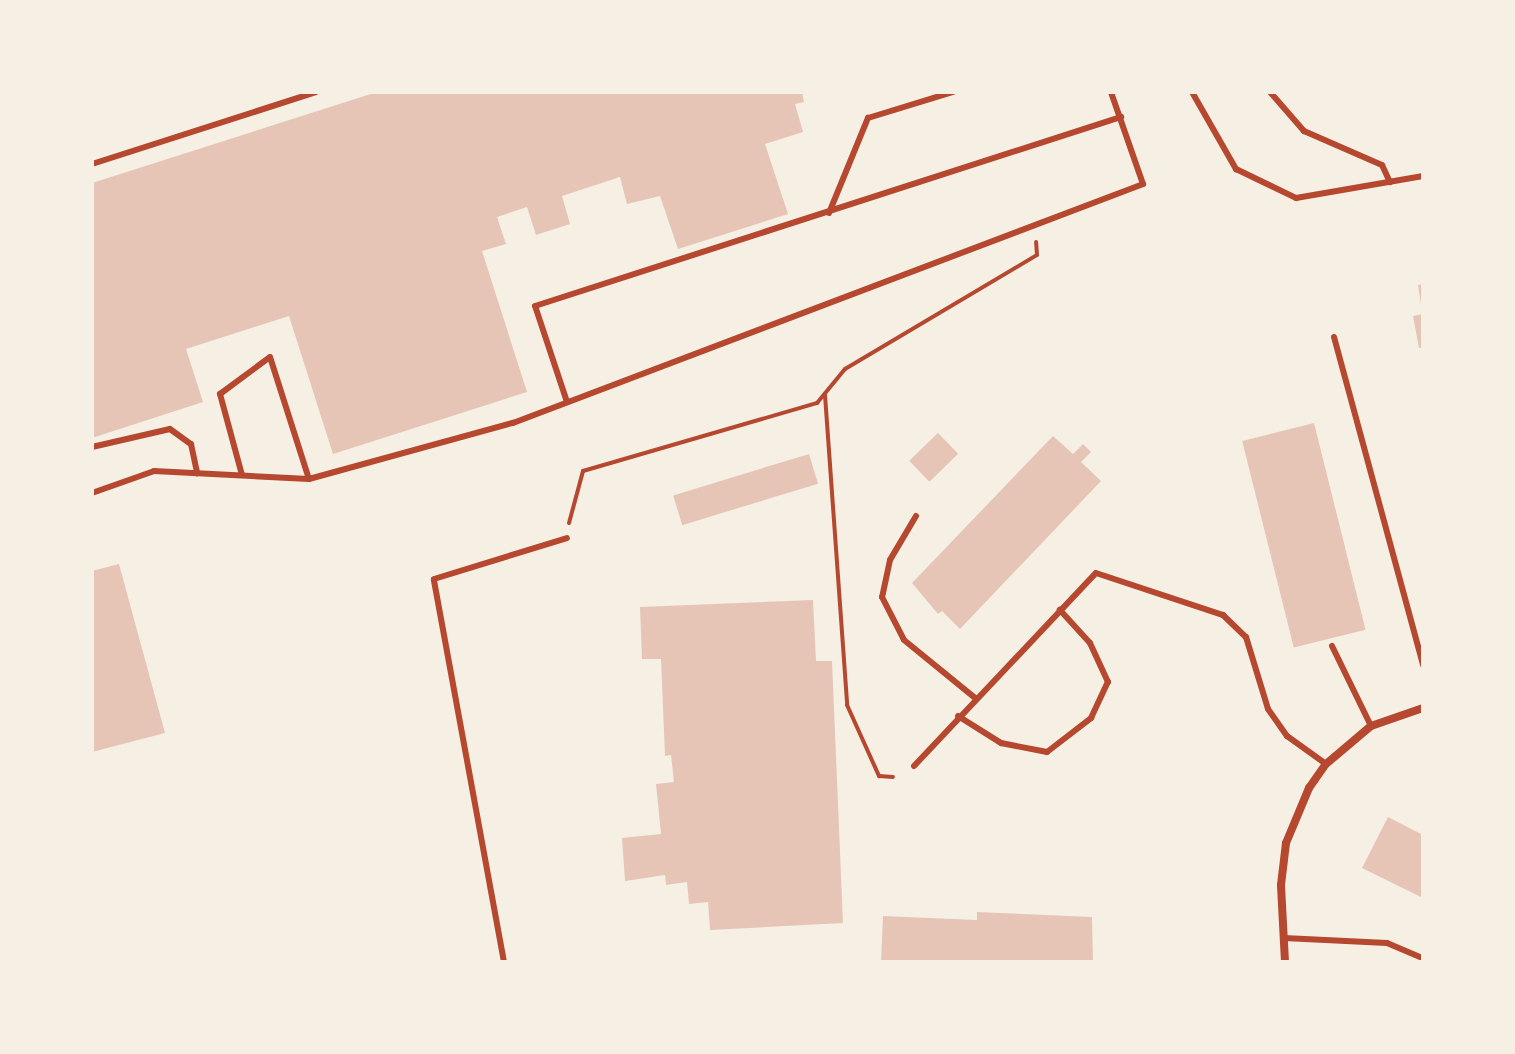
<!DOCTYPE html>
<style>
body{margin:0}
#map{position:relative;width:1515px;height:1054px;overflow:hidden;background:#f6efe4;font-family:Jost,sans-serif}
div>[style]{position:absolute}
.building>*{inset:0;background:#e6c5b7;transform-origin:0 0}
.path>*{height:4px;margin:-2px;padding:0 2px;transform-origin:2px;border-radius:2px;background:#b5482f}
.service>*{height:6px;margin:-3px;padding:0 3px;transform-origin:3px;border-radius:3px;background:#b5482f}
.minor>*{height:8px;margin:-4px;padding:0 4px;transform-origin:4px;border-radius:4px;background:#b5482f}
span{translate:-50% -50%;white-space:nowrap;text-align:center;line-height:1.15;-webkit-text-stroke:7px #f6efe4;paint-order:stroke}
.frame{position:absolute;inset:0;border:94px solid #f6efe4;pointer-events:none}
</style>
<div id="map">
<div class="building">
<div style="clip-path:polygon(377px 92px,802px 92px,804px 102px,795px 104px,803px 132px,765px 144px,788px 214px,678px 249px,660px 196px,627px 204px,620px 177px,562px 196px,570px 224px,536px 235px,527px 207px,497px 217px,506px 244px,482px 251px,527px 392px,333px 454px,289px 316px,186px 349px,203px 402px,92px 438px,92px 183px)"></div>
<div style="clip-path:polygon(1423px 284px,1423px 305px,1421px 305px,1418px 285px)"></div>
<div style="clip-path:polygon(1423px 314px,1423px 348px,1419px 348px,1413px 316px)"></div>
<div style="left:1314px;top:423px;width:213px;height:74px;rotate:76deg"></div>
<div style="left:938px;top:433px;width:29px;height:40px;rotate:46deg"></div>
<div style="clip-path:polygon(1053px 436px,1073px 454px,1083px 444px,1091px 452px,1081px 462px,1101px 481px,960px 629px,942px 611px,938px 614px,912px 583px)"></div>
<div style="left:809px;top:454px;width:31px;height:142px;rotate:73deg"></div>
<div style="clip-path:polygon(119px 564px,165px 733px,92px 752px,92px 571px)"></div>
<div style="clip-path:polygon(813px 600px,816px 661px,832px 661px,843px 923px,710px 930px,708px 902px,689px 904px,687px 882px,666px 885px,665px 875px,625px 881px,622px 838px,661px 834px,656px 784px,674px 782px,671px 755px,665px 756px,661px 659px,642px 659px,640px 607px)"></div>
<div style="clip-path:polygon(1388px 817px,1423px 835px,1423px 898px,1362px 868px)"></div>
<div style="clip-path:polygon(977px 912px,1092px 917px,1093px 962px,881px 962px,883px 916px,977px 920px)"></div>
</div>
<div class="path">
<div style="left:825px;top:395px;width:311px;rotate:85.9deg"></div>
<div style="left:847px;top:705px;width:78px;rotate:65.7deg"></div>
<div style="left:879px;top:776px;width:14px;rotate:4deg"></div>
<div style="left:569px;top:523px;width:54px;rotate:-74.9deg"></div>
<div style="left:583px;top:471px;width:244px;rotate:-16.2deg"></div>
<div style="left:817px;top:403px;width:44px;rotate:-50.5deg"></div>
<div style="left:845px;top:369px;width:223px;rotate:-30.7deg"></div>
<div style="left:1037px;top:255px;width:13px;rotate:-94deg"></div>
</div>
<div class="service">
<div style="left:1192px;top:92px;width:89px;rotate:60.3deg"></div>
<div style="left:1236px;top:169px;width:67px;rotate:25.8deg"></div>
<div style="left:1296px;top:198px;width:129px;rotate:-9.8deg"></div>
<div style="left:1270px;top:92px;width:52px;rotate:48.9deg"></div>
<div style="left:1304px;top:131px;width:85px;rotate:23.6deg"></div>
<div style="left:1382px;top:165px;width:19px;rotate:65deg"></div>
<div style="left:92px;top:164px;width:235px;rotate:-17.8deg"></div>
<div style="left:829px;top:213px;width:103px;rotate:-67.7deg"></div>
<div style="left:868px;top:118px;width:89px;rotate:-17deg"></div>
<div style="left:1334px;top:337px;width:340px;rotate:74.8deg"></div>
<div style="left:567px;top:402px;width:101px;rotate:-108.4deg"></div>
<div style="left:535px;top:306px;width:616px;rotate:-17.88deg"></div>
<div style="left:92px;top:447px;width:80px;rotate:-13deg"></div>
<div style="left:170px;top:429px;width:26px;rotate:36deg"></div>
<div style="left:191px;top:444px;width:30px;rotate:78deg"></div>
<div style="left:242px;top:475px;width:84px;rotate:-105.2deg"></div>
<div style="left:220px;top:394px;width:62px;rotate:-36.5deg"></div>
<div style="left:270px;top:357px;width:128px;rotate:72.3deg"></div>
<div style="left:92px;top:493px;width:66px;rotate:-19.5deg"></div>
<div style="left:154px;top:471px;width:155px;rotate:3deg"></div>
<div style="left:309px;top:479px;width:212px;rotate:-15.4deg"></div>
<div style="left:513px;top:423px;width:674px;rotate:-20.77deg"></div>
<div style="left:1143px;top:184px;width:97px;rotate:-109.2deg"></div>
<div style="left:916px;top:516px;width:51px;rotate:120.6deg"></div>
<div style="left:890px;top:560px;width:38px;rotate:102deg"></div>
<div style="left:882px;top:597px;width:48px;rotate:62.9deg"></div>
<div style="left:904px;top:640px;width:92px;rotate:39.2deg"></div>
<div style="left:1332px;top:646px;width:89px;rotate:64deg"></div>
<div style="left:958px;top:716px;width:51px;rotate:32.1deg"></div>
<div style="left:1001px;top:743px;width:47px;rotate:11.1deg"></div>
<div style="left:1047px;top:752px;width:56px;rotate:-37.7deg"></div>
<div style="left:1091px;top:718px;width:40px;rotate:-65deg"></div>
<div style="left:1108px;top:682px;width:43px;rotate:-114.8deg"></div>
<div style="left:1090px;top:643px;width:45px;rotate:-132.3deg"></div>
<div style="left:914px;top:766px;width:265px;rotate:-46.7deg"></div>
<div style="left:1096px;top:573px;width:134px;rotate:18.3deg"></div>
<div style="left:1223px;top:615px;width:32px;rotate:44deg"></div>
<div style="left:1246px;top:637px;width:75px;rotate:73deg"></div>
<div style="left:1268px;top:709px;width:33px;rotate:55deg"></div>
<div style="left:1287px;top:736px;width:48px;rotate:35.7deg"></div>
<div style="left:1284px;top:938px;width:103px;rotate:2.8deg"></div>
<div style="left:1387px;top:943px;width:39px;rotate:23deg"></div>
<div style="left:504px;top:962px;width:389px;rotate:-100.4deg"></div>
<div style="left:434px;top:579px;width:139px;rotate:-17.1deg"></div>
</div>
<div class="minor">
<div style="left:1285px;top:962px;width:77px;rotate:-93deg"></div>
<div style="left:1281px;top:885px;width:42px;rotate:-83.2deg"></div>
<div style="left:1286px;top:843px;width:60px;rotate:-67.3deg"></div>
<div style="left:1309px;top:788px;width:29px;rotate:-55deg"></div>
<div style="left:1326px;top:764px;width:59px;rotate:-40.2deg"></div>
<div style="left:1371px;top:726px;width:55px;rotate:-19.1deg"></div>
</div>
<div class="frame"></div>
</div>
